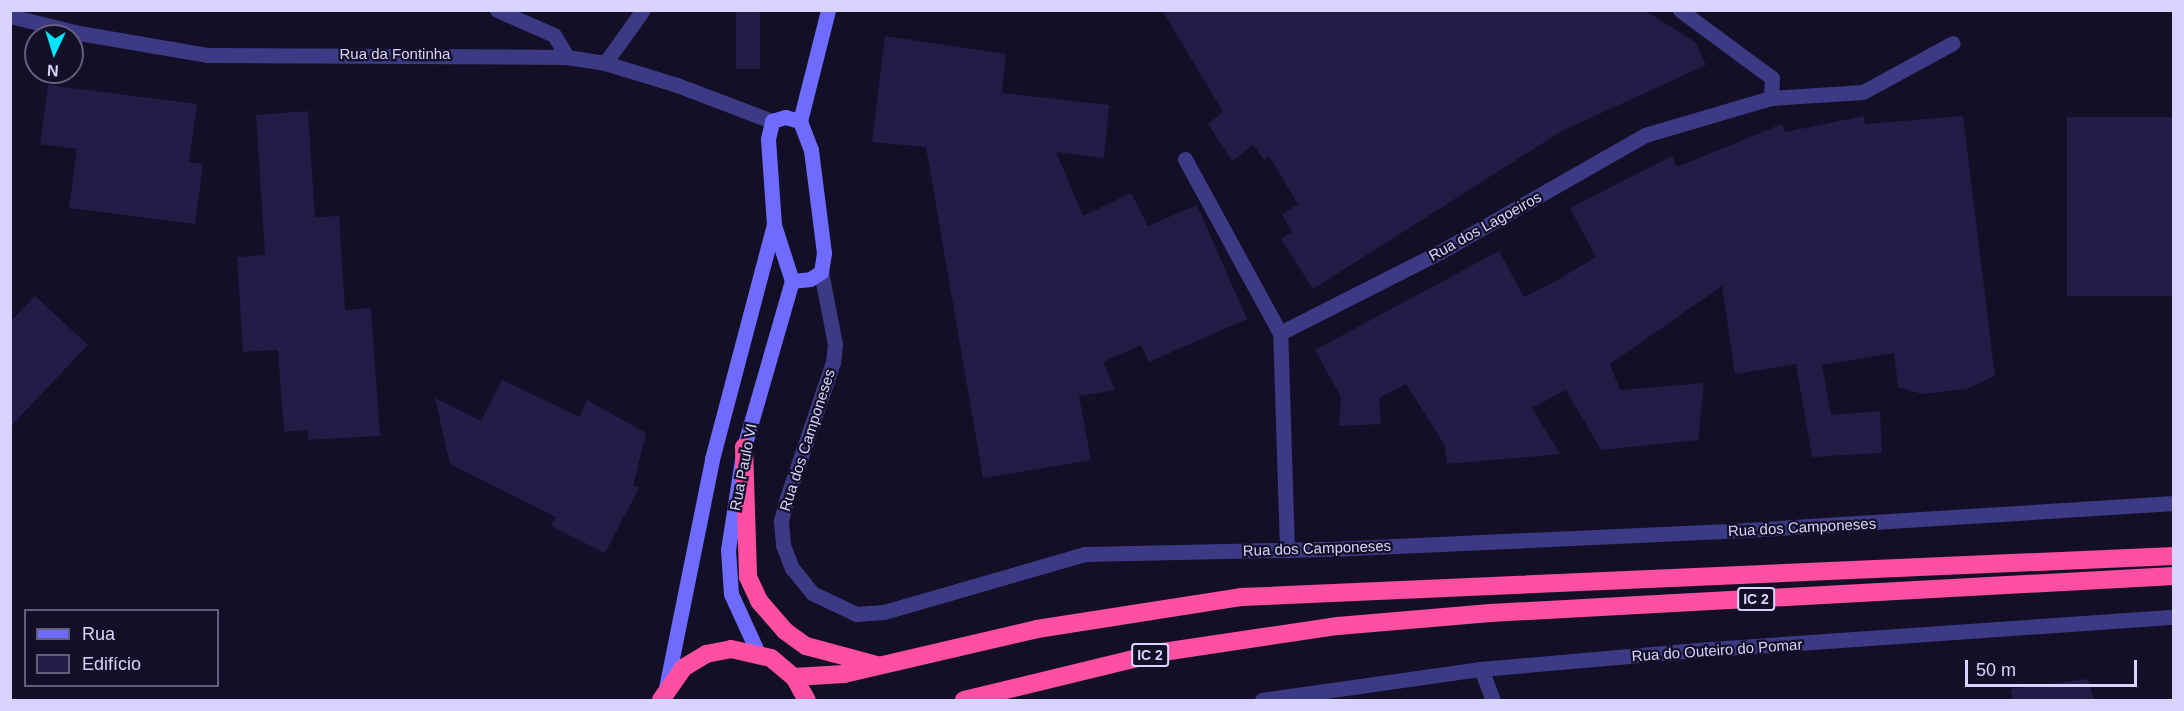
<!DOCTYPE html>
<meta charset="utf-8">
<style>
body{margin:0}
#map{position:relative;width:2184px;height:711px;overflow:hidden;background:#130f26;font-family:Arial,sans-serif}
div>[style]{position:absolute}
.building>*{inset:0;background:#241b47;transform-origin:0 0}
.street>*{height:15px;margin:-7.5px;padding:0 7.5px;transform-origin:7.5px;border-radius:7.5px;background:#3d3a85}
.secondary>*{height:15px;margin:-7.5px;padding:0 7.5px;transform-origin:7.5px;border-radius:7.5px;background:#6f6bff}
.highway>*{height:18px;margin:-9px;padding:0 9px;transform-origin:9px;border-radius:9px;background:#ff4fa3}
span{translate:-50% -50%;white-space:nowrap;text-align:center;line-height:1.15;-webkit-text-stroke:4.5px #130f26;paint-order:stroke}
.shield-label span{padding:2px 4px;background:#130f26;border:2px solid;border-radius:4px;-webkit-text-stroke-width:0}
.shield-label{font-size:14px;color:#d9d4ff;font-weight:700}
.street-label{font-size:15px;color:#d9d4ff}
.frame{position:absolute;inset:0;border:12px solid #d9d4ff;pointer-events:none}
.legend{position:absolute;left:24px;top:609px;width:195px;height:78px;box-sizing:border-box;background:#130f26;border:2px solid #625e7d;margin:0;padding:8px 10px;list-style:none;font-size:18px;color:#d9d4ff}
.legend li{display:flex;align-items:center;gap:12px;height:30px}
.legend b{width:30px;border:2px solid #625e7d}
.north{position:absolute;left:24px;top:24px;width:60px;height:60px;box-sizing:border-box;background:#130f26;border:2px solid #625e7d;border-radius:50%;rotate:184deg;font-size:16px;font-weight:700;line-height:24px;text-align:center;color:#d9d4ff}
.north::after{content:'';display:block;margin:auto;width:21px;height:27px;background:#00e5ff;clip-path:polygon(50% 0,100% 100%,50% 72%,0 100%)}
.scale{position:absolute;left:1965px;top:660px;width:172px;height:27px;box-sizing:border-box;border:3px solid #d9d4ff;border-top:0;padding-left:8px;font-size:18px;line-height:21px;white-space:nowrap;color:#d9d4ff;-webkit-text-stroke:4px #130f26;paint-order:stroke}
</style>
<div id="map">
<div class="building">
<div style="left:736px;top:10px;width:24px;height:59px"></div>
<div style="clip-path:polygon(1162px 10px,1644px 10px,1695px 42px,1706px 65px,1562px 131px,1313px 289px,1281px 239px,1292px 232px,1282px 214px,1298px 204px,1269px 156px,1264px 160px,1253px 145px,1232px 161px,1208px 124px,1223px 112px)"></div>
<div style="clip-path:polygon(885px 36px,1006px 54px,1002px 93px,1109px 105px,1104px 158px,1056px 152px,1083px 216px,1131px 193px,1148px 226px,1197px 205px,1247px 319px,1149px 362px,1141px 345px,1103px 362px,1115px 390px,1079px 396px,1091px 460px,983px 478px,926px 147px,872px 142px)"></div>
<div style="clip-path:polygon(48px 85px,197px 104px,189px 162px,203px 164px,195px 224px,69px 208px,77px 149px,40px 144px)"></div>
<div style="clip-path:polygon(308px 111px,315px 217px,339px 216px,345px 310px,371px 308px,380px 436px,308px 440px,308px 430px,284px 432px,278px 350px,243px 352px,237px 257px,265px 255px,256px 115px)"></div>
<div style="clip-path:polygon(1864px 116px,1865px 124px,1963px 116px,1995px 376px,1966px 389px,1922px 394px,1898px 387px,1894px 353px,1822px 365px,1831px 415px,1880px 411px,1882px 453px,1812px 457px,1796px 364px,1735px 374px,1722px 286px,1610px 364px,1620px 390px,1704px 383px,1698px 440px,1601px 450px,1566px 390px,1532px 408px,1560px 454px,1447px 464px,1444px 444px,1406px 384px,1379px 398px,1381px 424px,1339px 426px,1341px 397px,1315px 350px,1499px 251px,1524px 297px,1559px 279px,1596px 257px,1570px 208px,1672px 156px,1677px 167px,1782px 124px,1785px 132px)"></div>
<div style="left:2174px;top:117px;width:179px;height:107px;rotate:90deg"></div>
<div style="clip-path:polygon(35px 296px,88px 345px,10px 427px,10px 322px)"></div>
<div style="clip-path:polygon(502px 380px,580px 417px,587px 400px,646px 433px,633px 486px,639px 488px,605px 553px,551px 526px,556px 517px,450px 464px,435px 398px,481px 421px)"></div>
<div style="clip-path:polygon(2088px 679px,2094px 700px,2012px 700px,2011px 689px)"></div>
</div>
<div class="street">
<div style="left:497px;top:10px;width:62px;rotate:23.7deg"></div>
<div style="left:554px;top:35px;width:26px;rotate:59deg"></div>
<div style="left:1680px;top:10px;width:114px;rotate:36.5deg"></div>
<div style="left:1772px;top:78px;width:20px;rotate:93deg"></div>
<div style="left:10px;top:16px;width:71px;rotate:13.8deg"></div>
<div style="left:79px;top:33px;width:131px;rotate:9.7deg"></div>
<div style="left:208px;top:55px;width:359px;rotate:0.3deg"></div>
<div style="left:567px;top:57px;width:38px;rotate:9deg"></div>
<div style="left:605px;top:63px;width:75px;rotate:17deg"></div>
<div style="left:677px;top:85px;width:102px;rotate:20.8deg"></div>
<div style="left:605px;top:63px;width:65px;rotate:-54.4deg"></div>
<div style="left:1185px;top:159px;width:198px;rotate:61.4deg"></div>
<div style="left:821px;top:272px;width:73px;rotate:79deg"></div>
<div style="left:835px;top:344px;width:18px;rotate:96deg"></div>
<div style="left:833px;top:362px;width:144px;rotate:108.7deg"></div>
<div style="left:787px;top:498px;width:24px;rotate:105deg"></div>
<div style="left:781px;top:521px;width:24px;rotate:85deg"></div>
<div style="left:783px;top:545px;width:25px;rotate:69deg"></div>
<div style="left:792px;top:568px;width:32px;rotate:51deg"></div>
<div style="left:812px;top:593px;width:49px;rotate:25.5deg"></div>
<div style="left:856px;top:614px;width:28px;rotate:-4deg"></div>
<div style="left:884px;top:612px;width:209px;rotate:-16.1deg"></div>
<div style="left:1085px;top:554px;width:245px;rotate:-1.2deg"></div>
<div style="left:1330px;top:549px;width:416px;rotate:-2.6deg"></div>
<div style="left:1746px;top:530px;width:429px;rotate:-3.6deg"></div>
<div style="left:1287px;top:550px;width:217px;rotate:-91.8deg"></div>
<div style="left:1280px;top:333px;width:179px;rotate:-26.9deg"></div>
<div style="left:1440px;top:252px;width:236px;rotate:-29.7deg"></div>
<div style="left:1645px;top:135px;width:131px;rotate:-16.4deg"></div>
<div style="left:1771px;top:98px;width:92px;rotate:-3.7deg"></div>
<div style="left:1863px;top:92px;width:102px;rotate:-28.6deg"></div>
<div style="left:1481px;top:669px;width:33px;rotate:69deg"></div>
<div style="left:1262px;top:700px;width:221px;rotate:-8.1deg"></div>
<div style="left:1481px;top:669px;width:217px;rotate:-5deg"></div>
<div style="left:1697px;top:650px;width:478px;rotate:-4deg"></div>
</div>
<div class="secondary">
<div style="left:792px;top:281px;width:18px;rotate:-6deg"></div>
<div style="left:810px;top:279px;width:13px;rotate:-32deg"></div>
<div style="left:821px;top:272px;width:19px;rotate:-81deg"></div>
<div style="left:824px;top:253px;width:104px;rotate:-97.2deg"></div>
<div style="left:811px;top:150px;width:31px;rotate:-111deg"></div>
<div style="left:800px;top:121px;width:114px;rotate:-75.8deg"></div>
<div style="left:758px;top:653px;width:65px;rotate:-114.6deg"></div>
<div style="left:731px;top:594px;width:44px;rotate:-93.9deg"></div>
<div style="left:728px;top:550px;width:104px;rotate:-81.2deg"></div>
<div style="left:744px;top:447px;width:173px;rotate:-73.9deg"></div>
<div style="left:792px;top:281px;width:59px;rotate:-107.8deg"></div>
<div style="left:774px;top:225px;width:86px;rotate:-94deg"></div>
<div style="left:768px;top:139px;width:18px;rotate:-77deg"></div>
<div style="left:772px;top:121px;width:14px;rotate:-17deg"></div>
<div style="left:785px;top:117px;width:16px;rotate:15deg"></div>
<div style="left:666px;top:688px;width:234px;rotate:-78.6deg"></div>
<div style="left:712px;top:459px;width:242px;rotate:-75.2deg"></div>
</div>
<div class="highway">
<div style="left:744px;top:447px;width:130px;rotate:88.2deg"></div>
<div style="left:748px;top:577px;width:26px;rotate:65deg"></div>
<div style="left:759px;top:601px;width:40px;rotate:49deg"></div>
<div style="left:785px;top:631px;width:26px;rotate:36deg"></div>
<div style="left:806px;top:646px;width:73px;rotate:15deg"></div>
<div style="left:794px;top:677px;width:50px;rotate:-3.4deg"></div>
<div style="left:844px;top:674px;width:198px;rotate:-13.1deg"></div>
<div style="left:1037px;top:629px;width:206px;rotate:-8.9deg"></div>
<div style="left:1241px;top:597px;width:934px;rotate:-2.52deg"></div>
<div style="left:661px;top:700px;width:39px;rotate:-55deg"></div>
<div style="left:683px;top:668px;width:27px;rotate:-31deg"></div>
<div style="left:706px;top:654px;width:25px;rotate:-11deg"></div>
<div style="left:731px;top:649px;width:41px;rotate:12.7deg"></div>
<div style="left:771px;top:658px;width:30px;rotate:40deg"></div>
<div style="left:794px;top:677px;width:26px;rotate:61deg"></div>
<div style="left:964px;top:700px;width:205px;rotate:-13.6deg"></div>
<div style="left:1163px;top:652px;width:177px;rotate:-8.5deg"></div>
<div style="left:1338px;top:626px;width:153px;rotate:-4.9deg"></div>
<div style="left:1490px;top:613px;width:685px;rotate:-3.1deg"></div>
</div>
<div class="shield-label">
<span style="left:1756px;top:599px">IC 2</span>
<span style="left:1150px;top:655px">IC 2</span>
</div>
<div class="street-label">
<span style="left:395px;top:54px">Rua da Fontinha</span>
<span style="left:1485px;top:226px;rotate:-29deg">Rua dos Lagoeiros</span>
<span style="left:807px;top:440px;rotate:-72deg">Rua dos Camponeses</span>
<span style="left:743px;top:467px;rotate:-79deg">Rua Paulo VI</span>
<span style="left:1802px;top:527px;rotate:-3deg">Rua dos Camponeses</span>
<span style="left:1317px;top:548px;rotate:-2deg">Rua dos Camponeses</span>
<span style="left:1717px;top:650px;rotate:-4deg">Rua do Outeiro do Pomar</span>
</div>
<div class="frame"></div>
<ul class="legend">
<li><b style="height:8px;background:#6f6bff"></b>Rua</li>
<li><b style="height:16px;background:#241b47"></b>Edifício</li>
</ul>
<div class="north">N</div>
<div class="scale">50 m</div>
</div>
